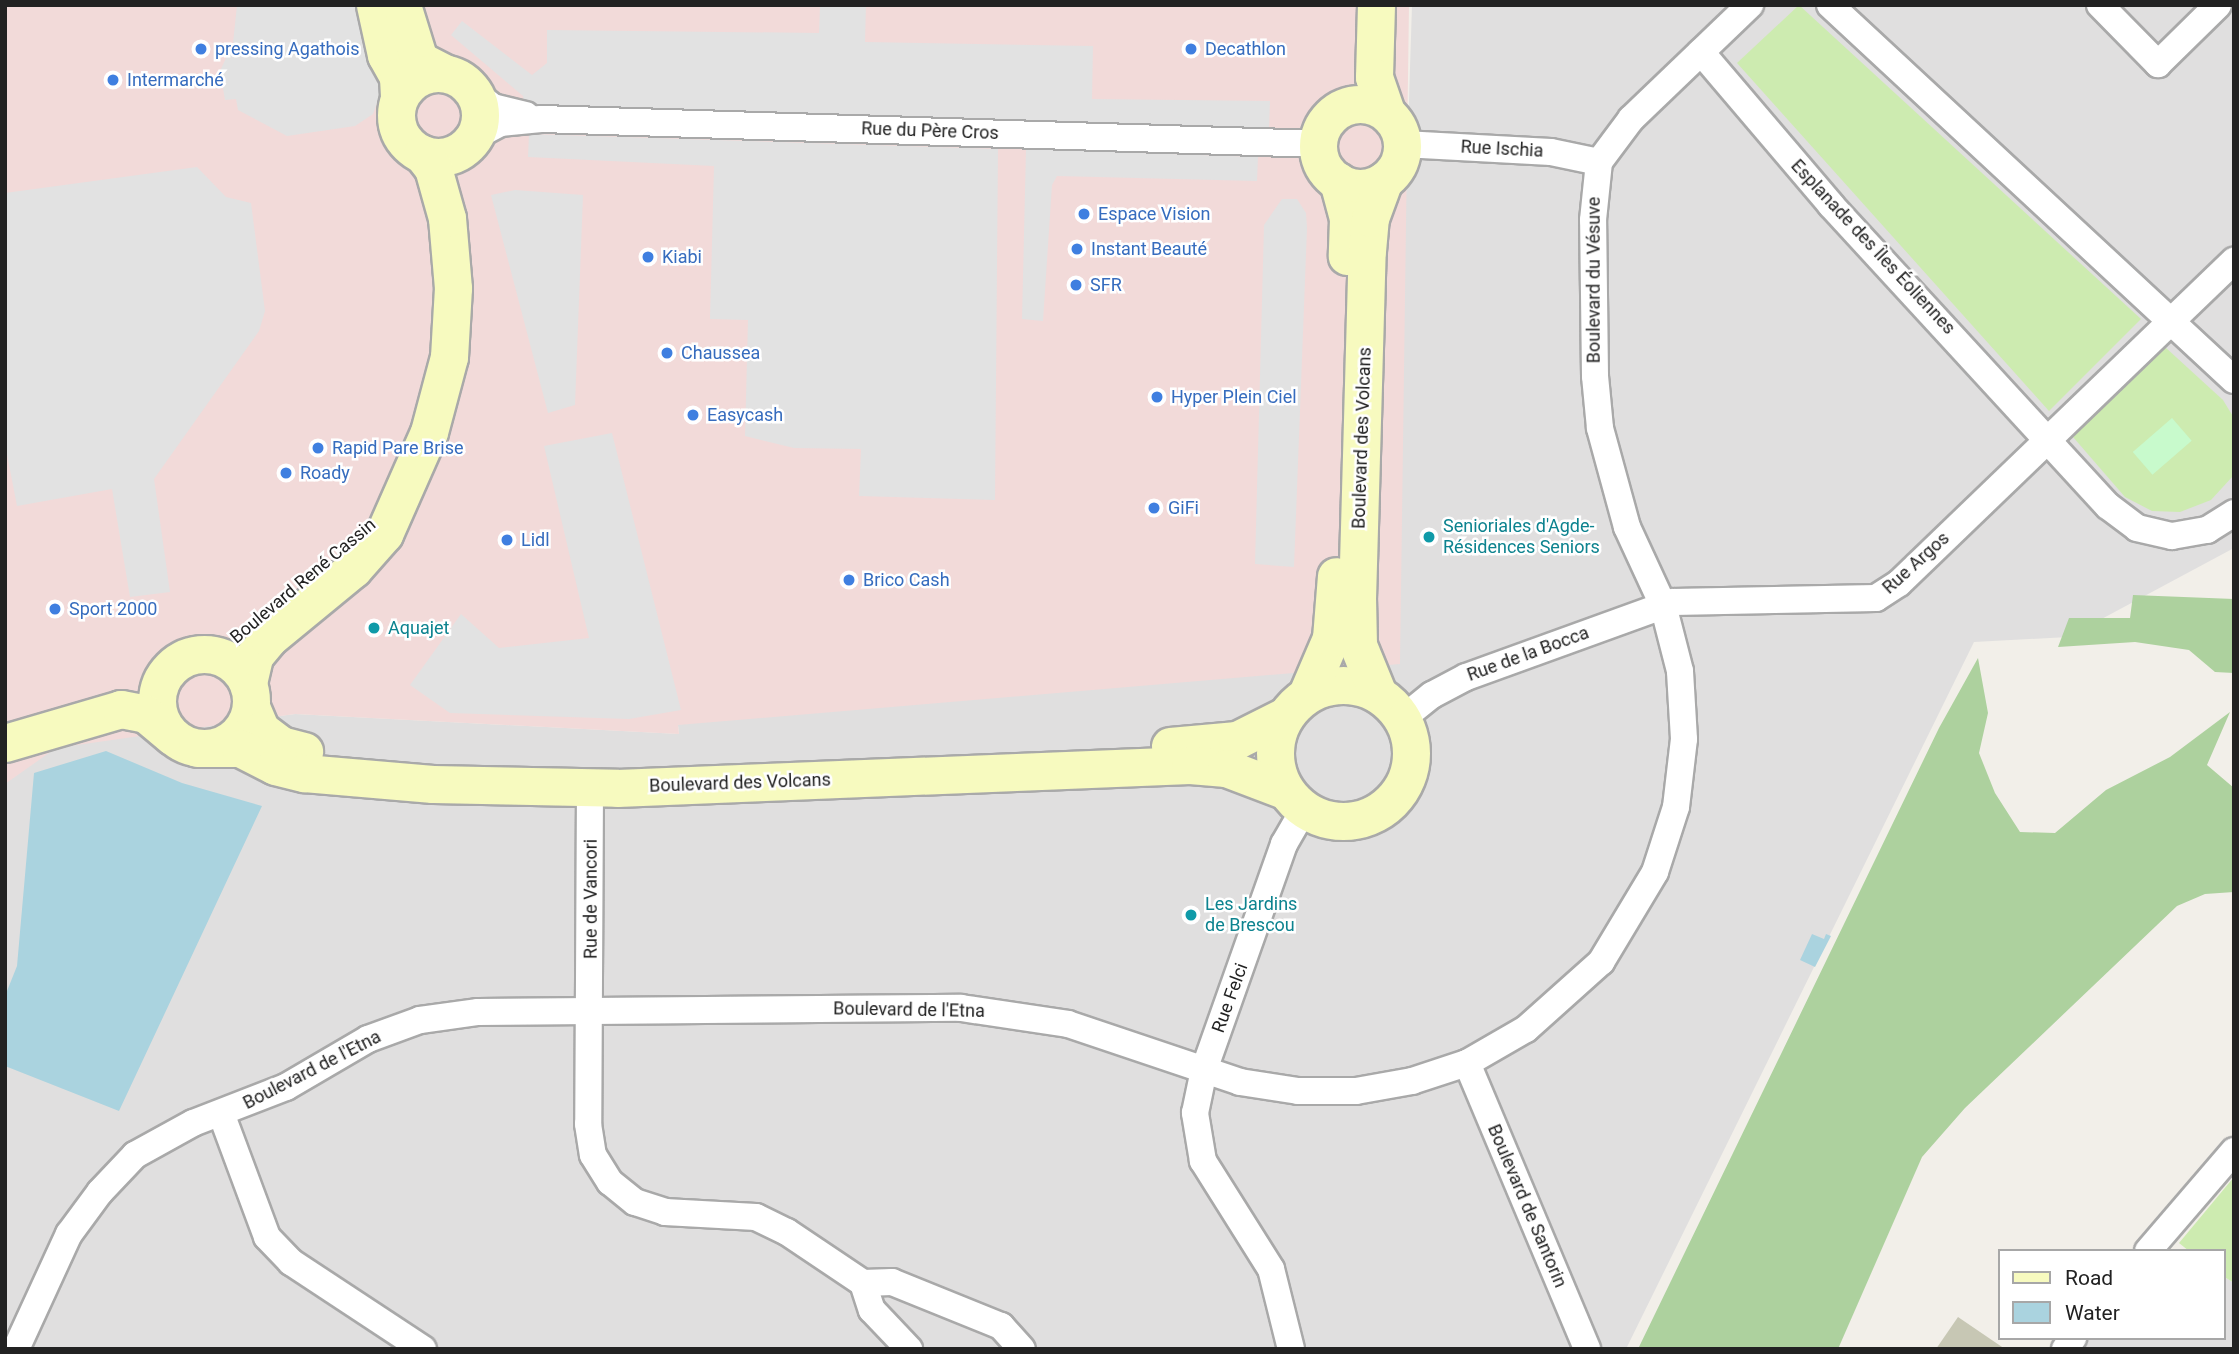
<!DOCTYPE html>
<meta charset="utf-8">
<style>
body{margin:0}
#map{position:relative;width:2239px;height:1354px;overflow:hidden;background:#f2efe9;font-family:Roboto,sans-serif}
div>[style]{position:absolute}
.residential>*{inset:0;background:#e0dfdf}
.commercial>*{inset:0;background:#f2dad9}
.construction>*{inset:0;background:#c7c7b4}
.grass>*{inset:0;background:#cdebb0}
.forest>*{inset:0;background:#add19e}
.park>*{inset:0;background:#c8facc;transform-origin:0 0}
.parking>*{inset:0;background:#e2e2e2}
.water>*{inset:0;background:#aad3df}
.roads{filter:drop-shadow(2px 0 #a9a9a9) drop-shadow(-2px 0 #a9a9a9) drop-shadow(0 2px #a9a9a9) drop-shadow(0 -2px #a9a9a9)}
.street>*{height:26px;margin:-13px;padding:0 13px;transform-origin:13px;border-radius:13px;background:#fff}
.secondary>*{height:37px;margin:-18.5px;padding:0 18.5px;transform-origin:18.5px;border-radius:18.5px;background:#f7fabf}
.secondary>.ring{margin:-18.5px;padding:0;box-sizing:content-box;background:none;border:37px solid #f7fabf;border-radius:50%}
.dots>*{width:19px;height:19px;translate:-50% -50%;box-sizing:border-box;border:4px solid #fff;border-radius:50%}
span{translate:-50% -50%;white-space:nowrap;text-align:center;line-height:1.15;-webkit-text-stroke:5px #fff;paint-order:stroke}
.shop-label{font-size:18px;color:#366cbe}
.left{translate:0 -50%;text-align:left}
.street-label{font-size:18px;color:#222}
.culture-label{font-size:18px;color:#0d838f}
.frame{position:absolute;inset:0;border:7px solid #222;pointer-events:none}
.legend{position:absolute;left:1998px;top:1249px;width:228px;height:91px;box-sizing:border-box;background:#fff;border:2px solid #a7a7a7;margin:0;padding:9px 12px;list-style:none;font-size:21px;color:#222}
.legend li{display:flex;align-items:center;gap:14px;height:35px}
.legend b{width:35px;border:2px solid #a7a7a7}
</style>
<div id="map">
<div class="residential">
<div style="clip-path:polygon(1412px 5px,2234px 5px,2234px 548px,2068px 637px,1974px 642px,1626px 1349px,5px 1349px,5px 752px,295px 714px,679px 734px,678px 725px,1402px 321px)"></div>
<div style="clip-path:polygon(2223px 1276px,2234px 1283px,2234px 1349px,2052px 1349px,2061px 1338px,2223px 1338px)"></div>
</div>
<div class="commercial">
<div style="clip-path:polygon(5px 5px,1409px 5px,1400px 664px,678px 725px,679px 734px,295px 714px,56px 748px,5px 784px)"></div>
</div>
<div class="construction">
<div style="clip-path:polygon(1958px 1317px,2005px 1349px,1936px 1349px)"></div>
</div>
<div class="grass">
<div style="clip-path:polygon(1799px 5px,2141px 319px,2049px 411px,1737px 63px)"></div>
<div style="clip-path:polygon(2165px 347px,2223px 400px,2234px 418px,2233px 476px,2211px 500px,2180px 512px,2152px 511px,2125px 497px,2073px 437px)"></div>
<div style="clip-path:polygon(2234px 1177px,2234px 1283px,2223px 1276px,2223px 1251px,2189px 1251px,2179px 1243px)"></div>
</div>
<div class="forest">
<div style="clip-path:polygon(2133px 595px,2234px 599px,2234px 673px,2215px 672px,2189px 650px,2135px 642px,2058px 647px,2069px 618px,2130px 618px)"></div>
<div style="clip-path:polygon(1978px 658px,1988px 713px,1979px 753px,1995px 793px,2020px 832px,2055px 833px,2106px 790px,2170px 757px,2230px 712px,2207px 765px,2234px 788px,2234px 892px,2205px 894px,2177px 906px,1965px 1108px,1922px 1157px,1838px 1349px,1638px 1349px,1939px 728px)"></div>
</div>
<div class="park">
<div style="left:2172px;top:418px;width:30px;height:52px;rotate:49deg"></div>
</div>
<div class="parking">
<div style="clip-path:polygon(237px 5px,359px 5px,382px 90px,373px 114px,355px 126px,287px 136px,238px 110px,236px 99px,225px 100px,220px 71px,233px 43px)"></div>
<div style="clip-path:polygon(820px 5px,866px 5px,865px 42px,1093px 46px,1092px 99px,1270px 101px,1269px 128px,524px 104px,523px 96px,451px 35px,462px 21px,532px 75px,547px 63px,547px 30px,819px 33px)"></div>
<div style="clip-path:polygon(529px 134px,998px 149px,995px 500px,859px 496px,861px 449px,794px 448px,745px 436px,748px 320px,710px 319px,714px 166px,528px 157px)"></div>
<div style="clip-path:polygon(1026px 149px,1258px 157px,1257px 181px,1057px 176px,1052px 185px,1043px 321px,1022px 319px)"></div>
<div style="clip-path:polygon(197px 167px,226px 197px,251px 203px,265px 311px,259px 331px,154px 479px,170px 592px,130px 597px,112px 489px,17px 506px,5px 444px,5px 193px)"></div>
<div style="clip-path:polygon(515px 190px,583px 195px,575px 405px,548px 413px,491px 195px)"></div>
<div style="clip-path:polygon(1282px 199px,1297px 199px,1306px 213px,1307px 228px,1294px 567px,1255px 564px,1264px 225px)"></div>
<div style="clip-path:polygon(612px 433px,681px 710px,629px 719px,450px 713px,410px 685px,461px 614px,499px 648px,589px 638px,544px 446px)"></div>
</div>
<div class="water">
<div style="clip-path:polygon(106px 751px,182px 783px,262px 806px,119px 1111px,5px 1066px,5px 996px,17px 966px,34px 773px)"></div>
<div style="clip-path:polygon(1812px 934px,1824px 939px,1826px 934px,1831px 936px,1815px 967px,1800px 960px)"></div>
</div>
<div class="roads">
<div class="street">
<div style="left:1830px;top:5px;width:551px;rotate:42.87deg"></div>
<div style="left:2100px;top:5px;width:83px;rotate:45.5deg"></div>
<div style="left:2158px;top:64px;width:84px;rotate:-44.5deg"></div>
<div style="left:1701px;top:52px;width:201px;rotate:49.6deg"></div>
<div style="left:1831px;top:205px;width:409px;rotate:47.4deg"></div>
<div style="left:2108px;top:506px;width:36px;rotate:37deg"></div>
<div style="left:2137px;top:528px;width:36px;rotate:13deg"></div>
<div style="left:2172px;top:536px;width:36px;rotate:-10deg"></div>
<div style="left:2207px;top:530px;width:32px;rotate:-32deg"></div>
<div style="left:475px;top:93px;width:23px;rotate:38deg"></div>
<div style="left:493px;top:107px;width:34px;rotate:14deg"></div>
<div style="left:474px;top:137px;width:30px;rotate:-28deg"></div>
<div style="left:500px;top:123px;width:41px;rotate:-5.6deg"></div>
<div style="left:541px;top:119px;width:777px;rotate:1.84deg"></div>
<div style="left:1403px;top:144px;width:148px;rotate:3.1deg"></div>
<div style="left:1551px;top:152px;width:49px;rotate:11.8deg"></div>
<div style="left:1402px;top:719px;width:38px;rotate:-39deg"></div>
<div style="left:1432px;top:695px;width:38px;rotate:-28deg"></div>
<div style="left:1466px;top:677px;width:220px;rotate:-19.9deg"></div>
<div style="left:1673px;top:602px;width:203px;rotate:-1.1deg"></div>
<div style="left:1876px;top:598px;width:27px;rotate:-33deg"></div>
<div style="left:1899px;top:583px;width:465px;rotate:-43.9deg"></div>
<div style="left:590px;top:788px;width:336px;rotate:90.3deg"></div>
<div style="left:588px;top:1124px;width:31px;rotate:81deg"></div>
<div style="left:593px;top:1155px;width:32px;rotate:58deg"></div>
<div style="left:610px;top:1182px;width:32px;rotate:39deg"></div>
<div style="left:635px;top:1202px;width:32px;rotate:18deg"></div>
<div style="left:665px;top:1212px;width:91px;rotate:3.1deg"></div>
<div style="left:756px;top:1217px;width:34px;rotate:26deg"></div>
<div style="left:787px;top:1232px;width:92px;rotate:33.9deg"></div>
<div style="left:863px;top:1283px;width:29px;rotate:-2deg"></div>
<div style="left:892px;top:1282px;width:118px;rotate:22deg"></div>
<div style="left:1001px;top:1326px;width:31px;rotate:48deg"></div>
<div style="left:1467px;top:1063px;width:310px;rotate:67.2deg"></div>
<div style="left:221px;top:1113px;width:132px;rotate:69.6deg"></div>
<div style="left:267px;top:1237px;width:35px;rotate:46deg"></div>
<div style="left:291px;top:1262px;width:158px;rotate:33.4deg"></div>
<div style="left:2148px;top:1251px;width:132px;rotate:-49.3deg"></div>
<div style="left:863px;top:1283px;width:28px;rotate:72deg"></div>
<div style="left:872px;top:1310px;width:54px;rotate:46.5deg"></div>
<div style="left:16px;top:1349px;width:127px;rotate:-65.3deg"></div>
<div style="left:69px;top:1234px;width:52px;rotate:-53.6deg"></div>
<div style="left:100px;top:1192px;width:51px;rotate:-46.6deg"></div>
<div style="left:135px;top:1155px;width:66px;rotate:-28.9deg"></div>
<div style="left:193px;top:1123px;width:100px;rotate:-21.2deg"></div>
<div style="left:286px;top:1087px;width:95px;rotate:-30.3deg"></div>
<div style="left:368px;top:1039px;width:55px;rotate:-20.1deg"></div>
<div style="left:420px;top:1020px;width:59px;rotate:-7.9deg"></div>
<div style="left:478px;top:1012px;width:483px;rotate:-0.5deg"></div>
<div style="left:961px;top:1008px;width:108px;rotate:8.5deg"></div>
<div style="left:1068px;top:1024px;width:182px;rotate:18.6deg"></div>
<div style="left:1240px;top:1082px;width:59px;rotate:8.8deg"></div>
<div style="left:1298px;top:1091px;width:58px"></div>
<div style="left:1356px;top:1091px;width:57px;rotate:-10.1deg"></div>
<div style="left:1412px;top:1081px;width:58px;rotate:-18.1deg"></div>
<div style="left:1467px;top:1063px;width:68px;rotate:-30deg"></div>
<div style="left:1526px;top:1029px;width:101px;rotate:-41.8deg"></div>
<div style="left:1601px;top:962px;width:105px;rotate:-59deg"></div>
<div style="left:1655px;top:872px;width:68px;rotate:-72.1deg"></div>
<div style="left:1676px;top:807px;width:68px;rotate:-83.3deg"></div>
<div style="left:1684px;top:739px;width:68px;rotate:-93.4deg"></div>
<div style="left:1680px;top:671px;width:68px;rotate:-104.4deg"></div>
<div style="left:1663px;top:605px;width:86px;rotate:-114.8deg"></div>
<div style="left:1627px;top:527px;width:103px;rotate:-105.3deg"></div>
<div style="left:1600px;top:428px;width:52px;rotate:-95.5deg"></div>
<div style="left:1595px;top:376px;width:156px;rotate:-90.7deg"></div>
<div style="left:1593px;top:220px;width:58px;rotate:-84.1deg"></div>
<div style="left:1599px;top:162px;width:54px;rotate:-53.3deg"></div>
<div style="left:1631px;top:119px;width:165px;rotate:-43.8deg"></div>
<div style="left:1291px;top:1349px;width:82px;rotate:-104deg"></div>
<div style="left:1271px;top:1269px;width:128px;rotate:-122.2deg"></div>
<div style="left:1203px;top:1161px;width:49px;rotate:-99.5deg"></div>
<div style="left:1195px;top:1113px;width:44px;rotate:-78.2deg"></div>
<div style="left:1204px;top:1070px;width:240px;rotate:-70.5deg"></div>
<div style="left:1284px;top:844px;width:39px;rotate:-60deg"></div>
<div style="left:2065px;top:1349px;width:14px;rotate:-54deg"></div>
</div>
<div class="secondary">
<div style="left:375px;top:5px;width:51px;rotate:77.6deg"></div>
<div style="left:386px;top:55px;width:25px;rotate:61deg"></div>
<div style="left:398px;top:77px;width:20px;rotate:87deg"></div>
<div style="left:402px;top:5px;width:58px;rotate:72.8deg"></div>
<div style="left:419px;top:60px;width:29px;rotate:27deg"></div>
<div style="left:1376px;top:5px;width:72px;rotate:91.6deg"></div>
<div style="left:1374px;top:77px;width:36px;rotate:71deg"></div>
<div class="ring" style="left:396px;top:73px;width:47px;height:47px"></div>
<div class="ring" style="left:1318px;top:104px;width:47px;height:47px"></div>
<div style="left:1338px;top:181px;width:39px;rotate:75deg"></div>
<div style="left:1348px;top:219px;width:37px;rotate:92deg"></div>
<div class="ring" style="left:157px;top:654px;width:57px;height:57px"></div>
<div style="left:248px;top:683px;width:28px;rotate:-77deg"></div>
<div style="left:254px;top:656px;width:23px;rotate:-50deg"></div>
<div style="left:269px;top:638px;width:109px;rotate:-39.4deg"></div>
<div style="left:353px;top:569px;width:47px;rotate:-48.5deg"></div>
<div style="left:384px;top:534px;width:111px;rotate:-66.2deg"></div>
<div style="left:429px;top:432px;width:78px;rotate:-75.1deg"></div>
<div style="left:449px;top:357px;width:69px;rotate:-86.7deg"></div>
<div style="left:453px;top:288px;width:70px;rotate:-94.9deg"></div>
<div style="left:447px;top:218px;width:52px;rotate:-105.6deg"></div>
<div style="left:433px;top:168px;width:18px;rotate:-128deg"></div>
<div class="ring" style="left:1275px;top:685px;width:99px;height:99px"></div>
<div style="left:1307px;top:694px;width:61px;rotate:-66.8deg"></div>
<div style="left:1331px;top:638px;width:62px;rotate:-85.4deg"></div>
<div style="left:1378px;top:694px;width:53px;rotate:-112.2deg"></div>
<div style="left:1358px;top:645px;width:46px;rotate:-91.2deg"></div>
<div style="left:1357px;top:599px;width:348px;rotate:-88.4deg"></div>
<div style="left:1367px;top:251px;width:33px;rotate:-85deg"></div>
<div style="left:1370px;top:218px;width:40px;rotate:-69.8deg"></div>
<div style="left:251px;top:707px;width:25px;rotate:67deg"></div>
<div style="left:261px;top:730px;width:25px;rotate:37deg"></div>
<div style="left:281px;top:745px;width:24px;rotate:15deg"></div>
<div style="left:5px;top:743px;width:121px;rotate:-16.3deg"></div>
<div style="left:121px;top:709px;width:25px;rotate:11deg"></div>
<div style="left:146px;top:714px;width:35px;rotate:40deg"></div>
<div style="left:1170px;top:746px;width:67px;rotate:-5.1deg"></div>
<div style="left:1237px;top:740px;width:54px;rotate:-26.6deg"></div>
<div style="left:197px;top:748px;width:43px"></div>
<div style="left:240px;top:748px;width:39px;rotate:27deg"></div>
<div style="left:275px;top:766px;width:30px;rotate:14deg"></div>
<div style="left:304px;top:773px;width:129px;rotate:4.9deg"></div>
<div style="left:433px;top:784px;width:184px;rotate:1.2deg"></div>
<div style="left:617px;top:788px;width:573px;rotate:-2.3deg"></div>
<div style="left:1190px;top:765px;width:36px;rotate:5deg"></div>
<div style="left:1226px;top:768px;width:62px;rotate:20.8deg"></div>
</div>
</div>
<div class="dots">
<div style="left:201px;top:49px;background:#3f7fe0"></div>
<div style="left:1191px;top:49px;background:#3f7fe0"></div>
<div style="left:113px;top:80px;background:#3f7fe0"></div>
<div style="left:1084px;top:214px;background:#3f7fe0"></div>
<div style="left:1077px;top:249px;background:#3f7fe0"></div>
<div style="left:648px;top:257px;background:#3f7fe0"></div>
<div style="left:1076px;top:285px;background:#3f7fe0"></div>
<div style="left:667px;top:353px;background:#3f7fe0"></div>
<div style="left:1157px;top:397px;background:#3f7fe0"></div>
<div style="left:693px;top:415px;background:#3f7fe0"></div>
<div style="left:318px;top:448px;background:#3f7fe0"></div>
<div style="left:286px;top:473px;background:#3f7fe0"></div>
<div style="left:1154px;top:508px;background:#3f7fe0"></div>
<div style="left:1429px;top:537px;background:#0f9aa8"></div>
<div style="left:507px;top:540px;background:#3f7fe0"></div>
<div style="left:849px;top:580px;background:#3f7fe0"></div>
<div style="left:55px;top:609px;background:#3f7fe0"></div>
<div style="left:374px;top:628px;background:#0f9aa8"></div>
<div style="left:1191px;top:915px;background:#0f9aa8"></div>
</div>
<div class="shop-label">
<span class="left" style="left:215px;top:49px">pressing Agathois</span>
<span class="left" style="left:1205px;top:49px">Decathlon</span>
<span class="left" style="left:127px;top:80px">Intermarché</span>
<span class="left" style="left:1098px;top:214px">Espace Vision</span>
<span class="left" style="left:1091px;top:249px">Instant Beauté</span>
<span class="left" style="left:662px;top:257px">Kiabi</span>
<span class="left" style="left:1090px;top:285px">SFR</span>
<span class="left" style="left:681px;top:353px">Chaussea</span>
<span class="left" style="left:1171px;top:397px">Hyper Plein Ciel</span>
<span class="left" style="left:707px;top:415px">Easycash</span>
<span class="left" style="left:332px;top:448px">Rapid Pare Brise</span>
<span class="left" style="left:300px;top:473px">Roady</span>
<span class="left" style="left:1168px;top:508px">GiFi</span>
<span class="left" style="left:521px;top:540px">Lidl</span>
<span class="left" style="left:863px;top:580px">Brico Cash</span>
<span class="left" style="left:69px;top:609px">Sport 2000</span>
</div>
<div class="street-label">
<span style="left:930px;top:131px;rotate:2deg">Rue du Père Cros</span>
<span style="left:1502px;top:149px;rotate:3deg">Rue Ischia</span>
<span style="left:1873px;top:247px;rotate:47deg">Esplanade des Îles Éoliennes</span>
<span style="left:1594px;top:280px;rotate:-90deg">Boulevard du Vésuve</span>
<span style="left:1362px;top:438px;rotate:-88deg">Boulevard des Volcans</span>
<span style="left:1916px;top:563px;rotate:-42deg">Rue Argos</span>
<span style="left:303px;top:581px;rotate:-40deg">Boulevard René Cassin</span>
<span style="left:1528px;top:654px;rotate:-20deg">Rue de la Bocca</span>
<span style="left:740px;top:783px;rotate:-2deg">Boulevard des Volcans</span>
<span style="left:591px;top:899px;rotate:-90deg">Rue de Vancori</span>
<span style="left:1230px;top:998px;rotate:-70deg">Rue Felci</span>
<span style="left:909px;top:1010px;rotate:1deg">Boulevard de l'Etna</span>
<span style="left:312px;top:1070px;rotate:-27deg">Boulevard de l'Etna</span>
<span style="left:1527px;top:1206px;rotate:67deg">Boulevard de Santorin</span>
</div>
<div class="culture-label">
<span class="left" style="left:1443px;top:537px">Senioriales d'Agde-<br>Résidences Seniors</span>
<span class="left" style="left:388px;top:628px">Aquajet</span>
<span class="left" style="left:1205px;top:915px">Les Jardins<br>de Brescou</span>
</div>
<div class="frame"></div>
<ul class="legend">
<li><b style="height:9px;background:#f7fabf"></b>Road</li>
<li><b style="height:19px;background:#aad3df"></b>Water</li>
</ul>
</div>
